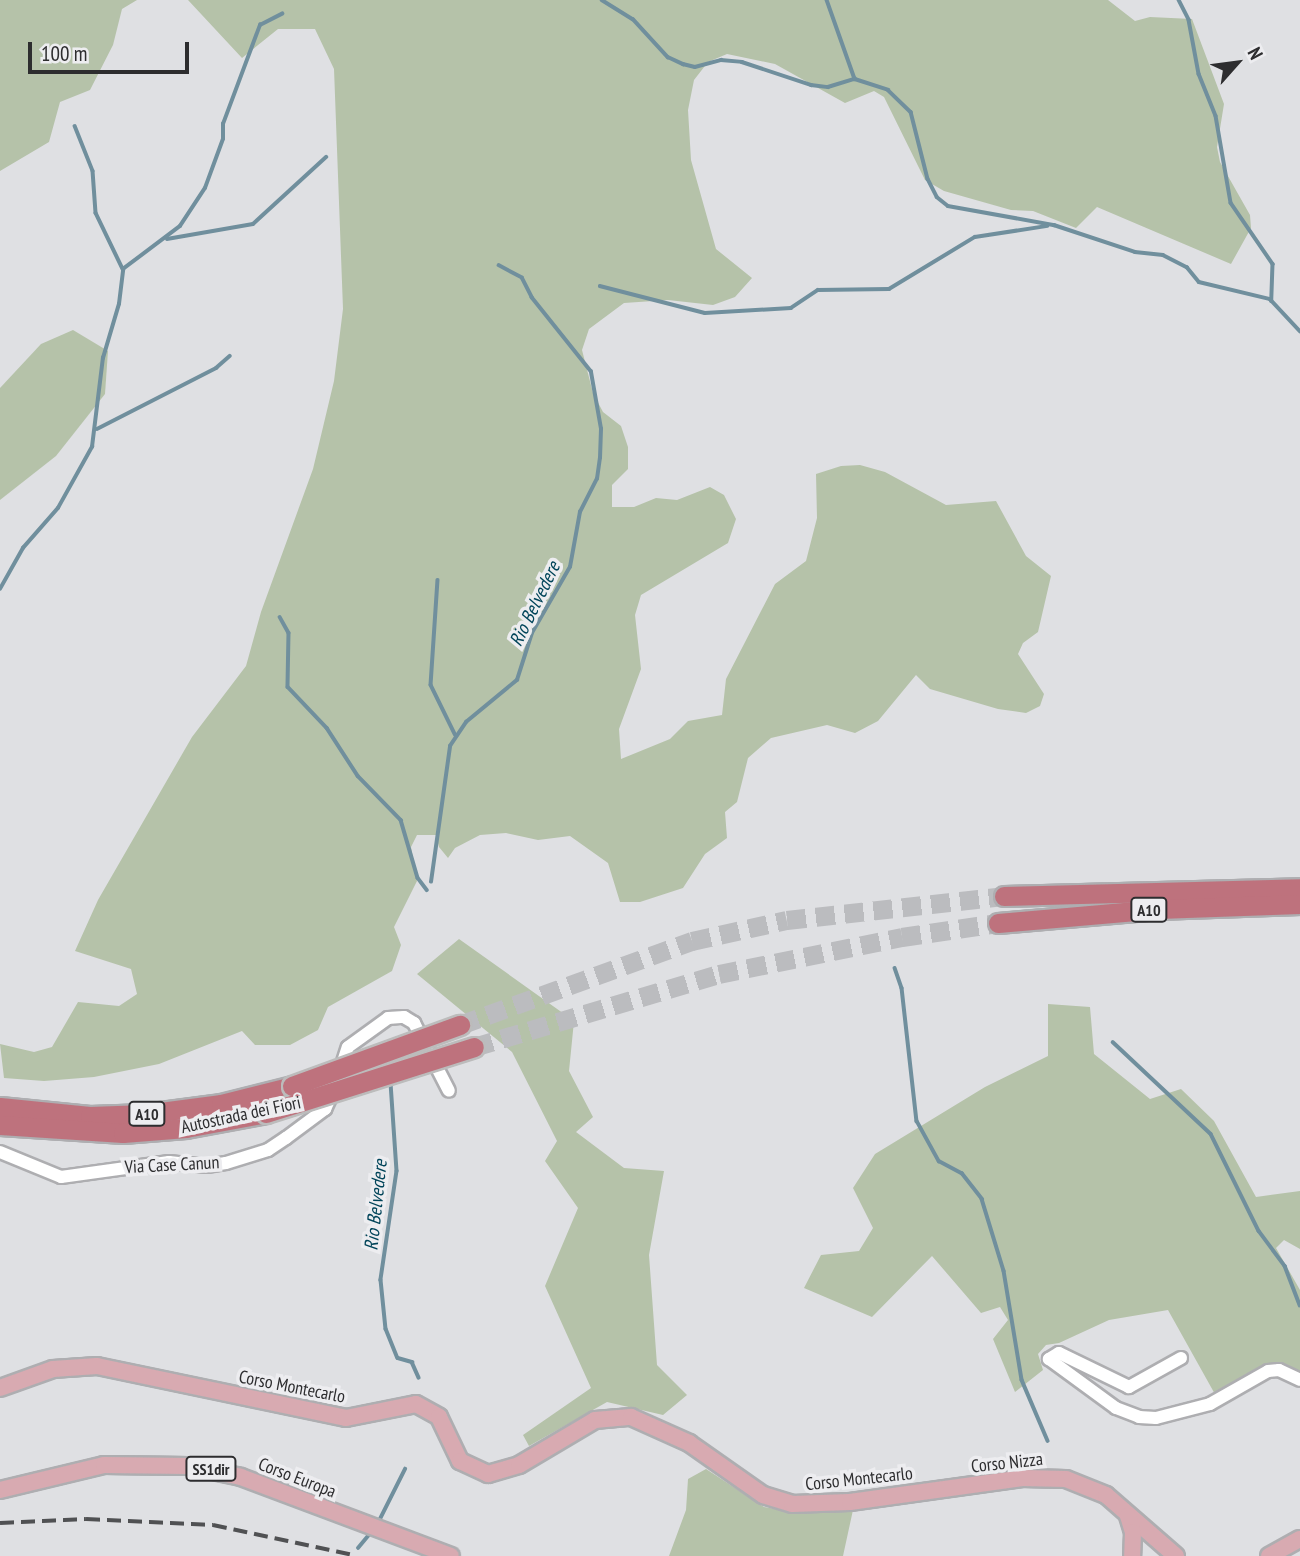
<!DOCTYPE html>
<style>
body{margin:0}
#map{position:relative;width:1300px;height:1556px;overflow:hidden;background:#dfe0e3;font-family:"PT Sans Narrow",sans-serif}
div>[style]{position:absolute}
.green>*{inset:0;background:#b5c2a9}
.stream>*{height:3.5px;margin:-1.75px;padding:0 1.75px;transform-origin:1.75px;border-radius:1.75px;background:#708f9d}
.highway-tunnel>*{height:19px;margin-top:-9.5px;transform-origin:0;background:repeating-linear-gradient(90deg,#bbbcbf 0 19px,transparent 0 29px)}
.roads{filter:drop-shadow(2px 0 #aeaeb1) drop-shadow(-2px 0 #aeaeb1) drop-shadow(0 2px #aeaeb1) drop-shadow(0 -2px #aeaeb1)}
.minor>*{height:12px;margin:-6px;padding:0 6px;transform-origin:6px;border-radius:6px;background:#fff}
.major>*{height:16px;margin:-8px;padding:0 8px;transform-origin:8px;border-radius:8px;background:#d8aab1}
.highway>*{height:19px;margin:-9.5px;padding:0 9.5px;transform-origin:9.5px;border-radius:9.5px;background:#be727d}
.rail>*{height:3.5px;margin-top:-1.75px;transform-origin:0;background:repeating-linear-gradient(90deg,#505153 0 14px,transparent 0 21px)}
.bridges{filter:drop-shadow(2px 0 #bcbcbc) drop-shadow(-2px 0 #bcbcbc) drop-shadow(0 2px #bcbcbc) drop-shadow(0 -2px #bcbcbc)}
.highway-bridge>*{height:19px;margin:-9.5px;padding:0 9.5px;transform-origin:9.5px;border-radius:9.5px;background:#be727d}
span{translate:-50% -50%;white-space:nowrap;text-align:center;line-height:1.15;-webkit-text-stroke:7px #ededf0;paint-order:stroke}
.shield-label span{padding:2px 5px;background:#ededf0;border:2px solid;border-radius:5px;-webkit-text-stroke-width:0}
.shield-label{font-size:16px;color:#2d2d2f;font-weight:700}
.street-label{font-size:18px;color:#2d2d2f}
.water-label{font-size:19px;color:#004459;font-style:italic}
.north{position:absolute;left:1202px;top:28px;width:70px;height:70px;-webkit-text-stroke:5px #ededf0;paint-order:stroke;rotate:62deg;font-size:19px;font-weight:700;line-height:28px;text-align:center;color:#2d2d2f}
.north::after{content:'';display:block;margin:auto;width:24px;height:32px;background:#2d2d2f;clip-path:polygon(50% 0,100% 100%,50% 72%,0 100%)}
.scale{position:absolute;left:28px;top:42px;width:161px;height:32px;box-sizing:border-box;border:4px solid #2d2d2f;border-top:0;padding-left:9px;font-size:21px;line-height:24px;white-space:nowrap;color:#2d2d2f;-webkit-text-stroke:5px #ededf0;paint-order:stroke}
</style>
<div id="map">
<div class="green">
<div style="clip-path:polygon(0 0,137px 0,122px 9px,113px 45px,90px 90px,60px 102px,49px 142px,0 171px)"></div>
<div style="clip-path:polygon(188px 0,1108px 0,1135px 21px,1150px 17px,1192px 19px,1224px 104px,1217px 147px,1220px 162px,1250px 215px,1251px 228px,1231px 264px,1097px 207px,1076px 228px,1033px 211px,1011px 210px,944px 191px,925px 180px,884px 97px,874px 91px,845px 103px,775px 64px,727px 54px,708px 62px,694px 80px,688px 110px,691px 160px,716px 249px,752px 278px,735px 297px,713px 305px,668px 300px,624px 303px,589px 329px,582px 350px,593px 393px,603px 412px,621px 426px,628px 447px,628px 469px,612px 485px,612px 507px,634px 507px,656px 498px,677px 500px,710px 487px,724px 495px,736px 519px,728px 543px,641px 595px,635px 615px,641px 669px,619px 729px,621px 759px,670px 739px,688px 721px,722px 715px,726px 679px,775px 584px,806px 561px,817px 518px,816px 474px,841px 466px,860px 465px,885px 472px,946px 505px,996px 501px,1026px 556px,1051px 576px,1038px 632px,1023px 643px,1018px 654px,1044px 694px,1040px 706px,1026px 713px,998px 709px,930px 689px,916px 675px,878px 721px,855px 733px,827px 725px,771px 738px,748px 758px,737px 802px,725px 812px,727px 838px,705px 854px,683px 888px,640px 902px,620px 902px,608px 863px,570px 836px,538px 840px,506px 833px,480px 835px,455px 848px,448px 858px,439px 847px,436px 835px,417px 835px,411px 847px,417px 881px,394px 927px,401px 945px,392px 971px,328px 1007px,318px 1030px,290px 1045px,255px 1045px,242px 1031px,159px 1064px,94px 1077px,44px 1081px,4px 1078px,0 1044px,34px 1052px,52px 1047px,78px 1002px,119px 1006px,137px 994px,131px 969px,75px 951px,98px 900px,192px 737px,246px 666px,261px 612px,313px 469px,334px 381px,343px 309px,334px 69px,315px 29px,278px 29px,242px 58px)"></div>
<div style="clip-path:polygon(73px 330px,108px 351px,105px 394px,56px 456px,0 500px,0 388px,41px 344px)"></div>
<div style="clip-path:polygon(459px 939px,574px 1021px,569px 1071px,593px 1117px,576px 1132px,624px 1168px,664px 1171px,649px 1255px,657px 1365px,687px 1395px,663px 1415px,607px 1402px,529px 1446px,523px 1435px,591px 1388px,545px 1286px,578px 1208px,545px 1161px,557px 1141px,512px 1052px,417px 974px)"></div>
<div style="clip-path:polygon(1048px 1004px,1090px 1007px,1094px 1054px,1150px 1099px,1181px 1089px,1214px 1121px,1256px 1197px,1300px 1191px,1300px 1249px,1284px 1240px,1276px 1248px,1300px 1290px,1300px 1382px,1288px 1373px,1262px 1374px,1216px 1396px,1168px 1310px,1109px 1320px,1059px 1343px,1046px 1345px,1038px 1354px,1043px 1370px,1015px 1392px,993px 1339px,1008px 1320px,1000px 1307px,981px 1313px,932px 1256px,872px 1317px,804px 1288px,821px 1255px,859px 1251px,873px 1228px,853px 1188px,875px 1154px,985px 1087px,1048px 1056px)"></div>
<div style="clip-path:polygon(706px 1469px,764px 1507px,794px 1512px,853px 1510px,843px 1556px,669px 1556px,686px 1510px,688px 1479px)"></div>
</div>
<div class="stream">
<div style="left:602px;top:0;width:36px;rotate:32deg"></div>
<div style="left:633px;top:19px;width:52px;rotate:47.4deg"></div>
<div style="left:668px;top:57px;width:17px;rotate:25deg"></div>
<div style="left:683px;top:64px;width:12px;rotate:14deg"></div>
<div style="left:695px;top:67px;width:27px;rotate:-15deg"></div>
<div style="left:721px;top:60px;width:21px;rotate:5deg"></div>
<div style="left:742px;top:62px;width:73px;rotate:18.4deg"></div>
<div style="left:811px;top:85px;width:17px;rotate:7deg"></div>
<div style="left:828px;top:87px;width:28px;rotate:-17deg"></div>
<div style="left:855px;top:79px;width:35px;rotate:18deg"></div>
<div style="left:888px;top:90px;width:32px;rotate:44deg"></div>
<div style="left:911px;top:112px;width:69px;rotate:75.8deg"></div>
<div style="left:928px;top:179px;width:20px;rotate:63deg"></div>
<div style="left:937px;top:197px;width:14px;rotate:39deg"></div>
<div style="left:948px;top:206px;width:108px;rotate:10.2deg"></div>
<div style="left:1054px;top:225px;width:85px;rotate:18.4deg"></div>
<div style="left:1135px;top:252px;width:28px;rotate:6deg"></div>
<div style="left:1163px;top:255px;width:27px;rotate:27deg"></div>
<div style="left:1187px;top:267px;width:19px;rotate:51deg"></div>
<div style="left:1199px;top:282px;width:73px;rotate:13.5deg"></div>
<div style="left:1270px;top:299px;width:44px;rotate:46.8deg"></div>
<div style="left:827px;top:0;width:84px;rotate:70.5deg"></div>
<div style="left:1179px;top:0;width:22px;rotate:63deg"></div>
<div style="left:1189px;top:20px;width:55px;rotate:79.5deg"></div>
<div style="left:1199px;top:74px;width:45px;rotate:68deg"></div>
<div style="left:1216px;top:116px;width:88px;rotate:80.2deg"></div>
<div style="left:1231px;top:203px;width:74px;rotate:55.5deg"></div>
<div style="left:1273px;top:264px;width:37px;rotate:92deg"></div>
<div style="left:75px;top:126px;width:48px;rotate:68.2deg"></div>
<div style="left:93px;top:171px;width:42px;rotate:85.9deg"></div>
<div style="left:96px;top:213px;width:62px;rotate:64.3deg"></div>
<div style="left:167px;top:239px;width:87px;rotate:-9.9deg"></div>
<div style="left:253px;top:224px;width:99px;rotate:-42.5deg"></div>
<div style="left:600px;top:286px;width:108px;rotate:14.4deg"></div>
<div style="left:705px;top:313px;width:86px;rotate:-3.3deg"></div>
<div style="left:791px;top:308px;width:32px;rotate:-34deg"></div>
<div style="left:818px;top:290px;width:71px;rotate:-0.8deg"></div>
<div style="left:889px;top:289px;width:100px;rotate:-31.2deg"></div>
<div style="left:975px;top:237px;width:73px;rotate:-8.7deg"></div>
<div style="left:97px;top:429px;width:134px;rotate:-27.1deg"></div>
<div style="left:216px;top:368px;width:18px;rotate:-41deg"></div>
<div style="left:438px;top:580px;width:105px;rotate:93.8deg"></div>
<div style="left:431px;top:685px;width:55px;rotate:63.9deg"></div>
<div style="left:0;top:589px;width:47px;rotate:-60.7deg"></div>
<div style="left:23px;top:548px;width:53px;rotate:-48.8deg"></div>
<div style="left:58px;top:508px;width:70px;rotate:-60.9deg"></div>
<div style="left:92px;top:447px;width:90px;rotate:-83deg"></div>
<div style="left:103px;top:358px;width:56px;rotate:-73.5deg"></div>
<div style="left:119px;top:304px;width:35px;rotate:-83deg"></div>
<div style="left:123px;top:269px;width:71px;rotate:-37deg"></div>
<div style="left:180px;top:226px;width:45px;rotate:-56.7deg"></div>
<div style="left:205px;top:188px;width:52px;rotate:-69.8deg"></div>
<div style="left:223px;top:139px;width:15px;rotate:-90deg"></div>
<div style="left:223px;top:124px;width:106px;rotate:-69.5deg"></div>
<div style="left:260px;top:25px;width:25px;rotate:-27deg"></div>
<div style="left:280px;top:617px;width:18px;rotate:61deg"></div>
<div style="left:289px;top:633px;width:54px;rotate:91.1deg"></div>
<div style="left:288px;top:687px;width:57px;rotate:46.4deg"></div>
<div style="left:327px;top:728px;width:57px;rotate:57.1deg"></div>
<div style="left:358px;top:776px;width:62px;rotate:45.7deg"></div>
<div style="left:401px;top:820px;width:60px;rotate:73.7deg"></div>
<div style="left:418px;top:878px;width:15px;rotate:53deg"></div>
<div style="left:431px;top:882px;width:137px;rotate:-82deg"></div>
<div style="left:450px;top:746px;width:29px;rotate:-56deg"></div>
<div style="left:466px;top:722px;width:66px;rotate:-39.5deg"></div>
<div style="left:517px;top:680px;width:49px;rotate:-72.3deg"></div>
<div style="left:532px;top:633px;width:76px;rotate:-60.1deg"></div>
<div style="left:570px;top:567px;width:56px;rotate:-79.7deg"></div>
<div style="left:580px;top:512px;width:37px;rotate:-63deg"></div>
<div style="left:597px;top:479px;width:21px;rotate:-82deg"></div>
<div style="left:600px;top:458px;width:29px;rotate:-88deg"></div>
<div style="left:601px;top:429px;width:58px;rotate:-100deg"></div>
<div style="left:591px;top:372px;width:95px;rotate:-128.6deg"></div>
<div style="left:532px;top:298px;width:22px;rotate:-117deg"></div>
<div style="left:522px;top:278px;width:26px;rotate:-152deg"></div>
<div style="left:895px;top:968px;width:21px;rotate:71deg"></div>
<div style="left:902px;top:988px;width:134px;rotate:83.6deg"></div>
<div style="left:917px;top:1121px;width:46px;rotate:61.2deg"></div>
<div style="left:939px;top:1161px;width:26px;rotate:28deg"></div>
<div style="left:962px;top:1173px;width:33px;rotate:52deg"></div>
<div style="left:982px;top:1199px;width:75px;rotate:73deg"></div>
<div style="left:1004px;top:1271px;width:110px;rotate:80.6deg"></div>
<div style="left:1022px;top:1380px;width:66px;rotate:66.9deg"></div>
<div style="left:1113px;top:1042px;width:134px;rotate:43.2deg"></div>
<div style="left:1211px;top:1134px;width:108px;rotate:63.7deg"></div>
<div style="left:1259px;top:1231px;width:44px;rotate:53.4deg"></div>
<div style="left:1285px;top:1266px;width:42px;rotate:69deg"></div>
<div style="left:391px;top:1083px;width:88px;rotate:86.1deg"></div>
<div style="left:397px;top:1171px;width:110px;rotate:98.4deg"></div>
<div style="left:381px;top:1280px;width:49px;rotate:84.2deg"></div>
<div style="left:386px;top:1329px;width:31px;rotate:68deg"></div>
<div style="left:398px;top:1358px;width:15px;rotate:16deg"></div>
<div style="left:412px;top:1362px;width:17px;rotate:66deg"></div>
<div style="left:379px;top:1521px;width:58px;rotate:-63.4deg"></div>
<div style="left:358px;top:1548px;width:16px;rotate:-50deg"></div>
</div>
<div class="highway-tunnel">
<div style="left:460px;top:1025px;width:247px;rotate:-19.9deg"></div>
<div style="left:692px;top:941px;width:97px;rotate:-12.5deg"></div>
<div style="left:787px;top:920px;width:218px;rotate:-6.3deg"></div>
<div style="left:474px;top:1047px;width:256px;rotate:-16.6deg"></div>
<div style="left:719px;top:974px;width:187px;rotate:-11.4deg"></div>
<div style="left:902px;top:937px;width:97px;rotate:-8.3deg"></div>
</div>
<div class="roads">
<div class="minor">
<div style="left:340px;top:1071px;width:25px;rotate:-72deg"></div>
<div style="left:348px;top:1047px;width:49px;rotate:-35.9deg"></div>
<div style="left:388px;top:1018px;width:16px;rotate:-4deg"></div>
<div style="left:404px;top:1017px;width:12px;rotate:31deg"></div>
<div style="left:414px;top:1023px;width:76px;rotate:62.8deg"></div>
<div style="left:0;top:1152px;width:66px;rotate:22.3deg"></div>
<div style="left:61px;top:1177px;width:109px;rotate:-7.9deg"></div>
<div style="left:169px;top:1162px;width:38px;rotate:6deg"></div>
<div style="left:207px;top:1166px;width:19px;rotate:-9deg"></div>
<div style="left:226px;top:1163px;width:44px;rotate:-17.2deg"></div>
<div style="left:268px;top:1150px;width:22px;rotate:-34deg"></div>
<div style="left:286px;top:1138px;width:49px;rotate:-36.6deg"></div>
<div style="left:325px;top:1109px;width:23px;rotate:-65deg"></div>
<div style="left:1181px;top:1358px;width:60px;rotate:150.9deg"></div>
<div style="left:1129px;top:1387px;width:78px;rotate:-154.1deg"></div>
<div style="left:1059px;top:1353px;width:12px;rotate:149deg"></div>
<div style="left:1049px;top:1359px;width:83px;rotate:36.2deg"></div>
<div style="left:1116px;top:1408px;width:25px;rotate:21deg"></div>
<div style="left:1139px;top:1417px;width:17px;rotate:3deg"></div>
<div style="left:1156px;top:1418px;width:56px;rotate:-14.5deg"></div>
<div style="left:1210px;top:1404px;width:67px;rotate:-29.6deg"></div>
<div style="left:1268px;top:1371px;width:11px;rotate:-5deg"></div>
<div style="left:1279px;top:1370px;width:23px;rotate:25deg"></div>
</div>
<div class="major">
<div style="left:0;top:1388px;width:56px;rotate:-19.7deg"></div>
<div style="left:53px;top:1369px;width:44px;rotate:-3.9deg"></div>
<div style="left:97px;top:1366px;width:254px;rotate:11.8deg"></div>
<div style="left:346px;top:1418px;width:71px;rotate:-11.3deg"></div>
<div style="left:416px;top:1404px;width:26px;rotate:29deg"></div>
<div style="left:439px;top:1417px;width:49px;rotate:64.5deg"></div>
<div style="left:460px;top:1461px;width:31px;rotate:25deg"></div>
<div style="left:488px;top:1474px;width:32px;rotate:-16deg"></div>
<div style="left:519px;top:1465px;width:88px;rotate:-30.6deg"></div>
<div style="left:595px;top:1420px;width:36px;rotate:-5deg"></div>
<div style="left:631px;top:1417px;width:64px;rotate:24.1deg"></div>
<div style="left:689px;top:1443px;width:90px;rotate:35.1deg"></div>
<div style="left:763px;top:1495px;width:30px;rotate:17deg"></div>
<div style="left:792px;top:1504px;width:58px;rotate:-2deg"></div>
<div style="left:850px;top:1502px;width:174px;rotate:-7.9deg"></div>
<div style="left:1022px;top:1478px;width:44px;rotate:1.3deg"></div>
<div style="left:1066px;top:1479px;width:43px;rotate:21.8deg"></div>
<div style="left:1106px;top:1495px;width:93px;rotate:41.1deg"></div>
<div style="left:0;top:1490px;width:107px;rotate:-13.5deg"></div>
<div style="left:104px;top:1465px;width:84px;rotate:0.7deg"></div>
<div style="left:188px;top:1466px;width:54px;rotate:11.7deg"></div>
<div style="left:241px;top:1477px;width:224px;rotate:20.6deg"></div>
<div style="left:1128px;top:1516px;width:17px;rotate:73deg"></div>
<div style="left:1133px;top:1532px;width:24px;rotate:92deg"></div>
<div style="left:1269px;top:1556px;width:35px;rotate:-29deg"></div>
</div>
<div class="highway">
<div style="left:1004px;top:896px;width:296px;rotate:-1.5deg"></div>
<div style="left:998px;top:923px;width:161px;rotate:-5deg"></div>
<div style="left:1158px;top:909px;width:142px;rotate:-2deg"></div>
<div style="left:0;top:1107px;width:90px;rotate:5.7deg"></div>
<div style="left:90px;top:1116px;width:55px;rotate:-2.1deg"></div>
<div style="left:145px;top:1114px;width:77px;rotate:-7.5deg"></div>
<div style="left:221px;top:1104px;width:73px;rotate:-14.2deg"></div>
<div style="left:0;top:1125px;width:123px;rotate:3.7deg"></div>
<div style="left:123px;top:1133px;width:63px;rotate:-4.5deg"></div>
<div style="left:186px;top:1128px;width:81px;rotate:-10.6deg"></div>
</div>
</div>
<div class="rail">
<div style="left:0;top:1523px;width:86px;rotate:-2.7deg"></div>
<div style="left:86px;top:1519px;width:127px;rotate:2.7deg"></div>
<div style="left:213px;top:1525px;width:147px;rotate:12.1deg"></div>
</div>
<div class="bridges">
<div class="highway-bridge">
<div style="left:292px;top:1086px;width:179px;rotate:-20deg"></div>
<div style="left:266px;top:1113px;width:218px;rotate:-17.6deg"></div>
</div>
</div>
<div class="shield-label">
<span style="left:1149px;top:910px">A10</span>
<span style="left:147px;top:1114px">A10</span>
<span style="left:211px;top:1469px">SS1dir</span>
</div>
<div class="street-label">
<span style="left:241px;top:1115px;rotate:-12deg">Autostrada dei Fiori</span>
<span style="left:172px;top:1165px;rotate:-3deg">Via Case Canun</span>
<span style="left:292px;top:1387px;rotate:11deg">Corso Montecarlo</span>
<span style="left:1007px;top:1463px;rotate:-6deg">Corso Nizza</span>
<span style="left:297px;top:1478px;rotate:21deg">Corso Europa</span>
<span style="left:859px;top:1479px;rotate:-6deg">Corso Montecarlo</span>
</div>
<div class="water-label">
<span style="left:535px;top:604px;rotate:-64deg">Rio Belvedere</span>
<span style="left:376px;top:1205px;rotate:-84deg">Rio Belvedere</span>
</div>
<div class="north">N</div>
<div class="scale">100 m</div>
</div>
